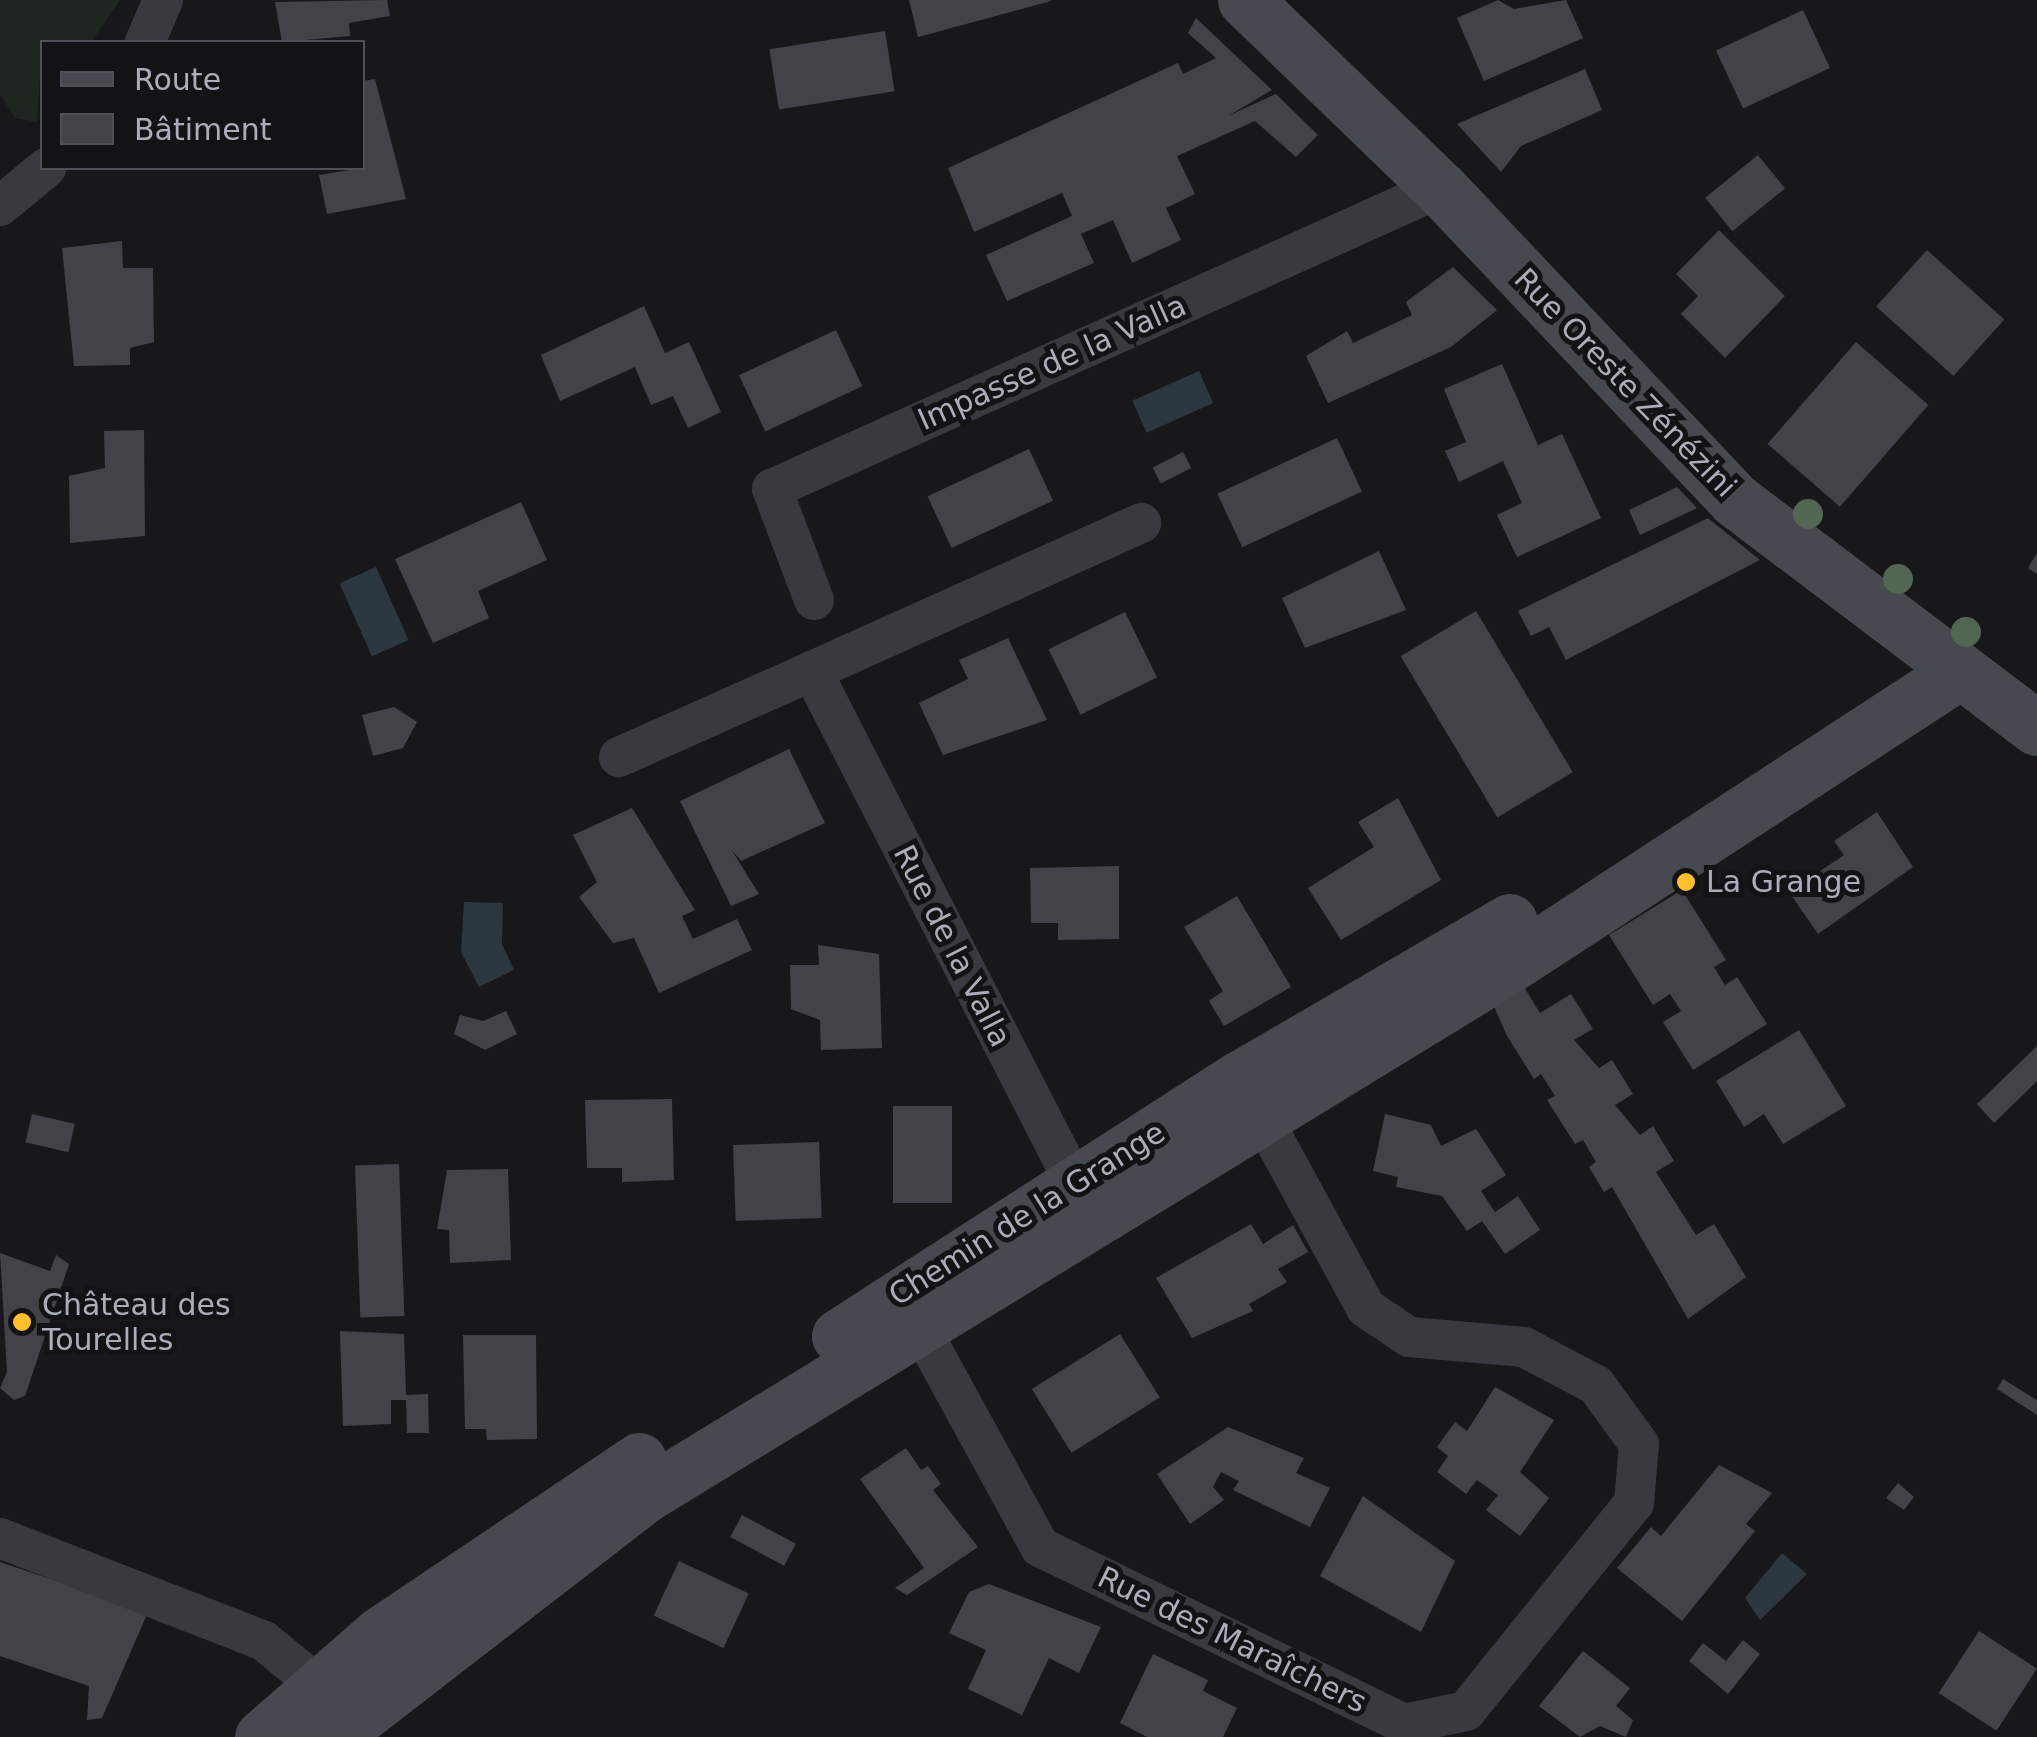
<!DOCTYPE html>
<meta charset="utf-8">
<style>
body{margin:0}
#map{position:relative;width:2037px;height:1737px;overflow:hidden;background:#18181b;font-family:"DejaVu Sans",sans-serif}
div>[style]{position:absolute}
.green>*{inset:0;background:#1e261f}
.water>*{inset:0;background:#2d3740;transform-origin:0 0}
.building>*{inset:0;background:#424348;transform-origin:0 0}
.street>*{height:40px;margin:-20px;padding:0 20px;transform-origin:20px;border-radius:20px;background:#393a40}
.secondary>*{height:55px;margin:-27.5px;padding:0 27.5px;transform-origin:27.5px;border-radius:27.5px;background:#474950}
.trees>*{width:30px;height:30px;margin:-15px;border-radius:50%;background:#516754}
.dots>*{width:28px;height:28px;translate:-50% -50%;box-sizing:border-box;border:5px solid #131316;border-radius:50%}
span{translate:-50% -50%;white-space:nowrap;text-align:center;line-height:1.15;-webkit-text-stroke:10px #131316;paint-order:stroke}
.street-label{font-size:30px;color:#aaaebb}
.poi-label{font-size:30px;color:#aaaebb}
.left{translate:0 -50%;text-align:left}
.legend{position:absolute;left:40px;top:40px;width:325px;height:130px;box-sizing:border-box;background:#131316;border:2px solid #4f5158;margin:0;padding:12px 18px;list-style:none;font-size:30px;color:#aaaebb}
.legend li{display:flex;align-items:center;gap:20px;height:50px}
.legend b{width:50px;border:2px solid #4f5158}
</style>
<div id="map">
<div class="green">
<div style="clip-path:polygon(0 0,120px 0,91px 42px,42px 42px,37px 122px,15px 118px,0 94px)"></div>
</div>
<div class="water">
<div style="left:1199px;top:371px;width:35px;height:73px;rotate:66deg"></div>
<div style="left:376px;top:567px;width:80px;height:40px;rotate:66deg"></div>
<div style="clip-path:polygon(464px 902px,503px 903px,502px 944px,514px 970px,479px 987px,461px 952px)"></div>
<div style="clip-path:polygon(1782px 1553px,1807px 1574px,1760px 1620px,1745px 1598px)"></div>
</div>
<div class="building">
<div style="clip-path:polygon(387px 0,390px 16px,349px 23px,350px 36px,282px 42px,275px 2px)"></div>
<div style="clip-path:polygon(909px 0,1051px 0,1051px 1px,918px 37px)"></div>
<div style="clip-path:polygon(1498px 0,1514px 9px,1566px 0,1583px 38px,1484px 81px,1457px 18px)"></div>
<div style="left:1803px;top:10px;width:64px;height:96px;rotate:65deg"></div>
<div style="clip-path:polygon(1196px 18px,1272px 90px,1228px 116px,1276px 94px,1318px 135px,1296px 157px,1255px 121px,1177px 156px,1195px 194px,1166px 208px,1181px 240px,1132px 263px,1113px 220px,1081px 234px,1094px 263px,1007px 301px,986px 255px,1072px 216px,1062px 193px,974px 232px,948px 168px,1178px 63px,1183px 74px,1216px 58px,1188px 33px)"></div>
<div style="left:885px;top:31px;width:61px;height:117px;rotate:81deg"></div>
<div style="clip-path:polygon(1585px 69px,1602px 110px,1521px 146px,1501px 172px,1457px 124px)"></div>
<div style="clip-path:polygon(375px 79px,406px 199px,327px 214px,319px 175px,362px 168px,362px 81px)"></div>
<div style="left:1758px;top:155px;width:43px;height:68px;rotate:51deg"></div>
<div style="clip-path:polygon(1719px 230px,1785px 296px,1725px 358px,1681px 314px,1698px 296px,1676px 274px)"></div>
<div style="clip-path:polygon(122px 241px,123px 268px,153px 268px,154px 342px,130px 348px,130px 365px,74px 366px,62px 248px)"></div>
<div style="left:1927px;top:250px;width:104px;height:76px;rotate:42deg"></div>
<div style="clip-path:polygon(1453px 267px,1497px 310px,1451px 347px,1328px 403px,1306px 356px,1347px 331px,1353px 343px,1412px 315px,1406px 302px)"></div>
<div style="clip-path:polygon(644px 306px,665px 353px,689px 342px,721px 412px,688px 428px,673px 396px,651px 405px,635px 367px,560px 401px,541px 355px)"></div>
<div style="left:836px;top:330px;width:62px;height:107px;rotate:65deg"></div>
<div style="left:1856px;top:342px;width:96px;height:135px;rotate:41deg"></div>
<div style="clip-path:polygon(1502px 364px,1538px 445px,1562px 434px,1601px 518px,1517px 557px,1497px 515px,1522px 503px,1503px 461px,1459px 482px,1445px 451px,1466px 442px,1444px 389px)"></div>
<div style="clip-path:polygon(144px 430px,145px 536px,70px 543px,69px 476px,105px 468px,104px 431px)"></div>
<div style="left:1337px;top:438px;width:59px;height:132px;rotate:65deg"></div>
<div style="left:1029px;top:449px;width:57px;height:112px;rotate:65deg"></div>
<div style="left:1183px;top:452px;width:18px;height:34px;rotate:63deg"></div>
<div style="clip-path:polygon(1677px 487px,1697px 508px,1640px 535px,1629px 510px)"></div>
<div style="clip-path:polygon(521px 502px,547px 560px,478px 591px,489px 618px,433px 643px,395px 559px)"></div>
<div style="clip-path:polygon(1708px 518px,1760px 560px,1566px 660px,1549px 627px,1531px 636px,1518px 611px)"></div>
<div style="clip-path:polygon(1379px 551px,1406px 610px,1305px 648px,1282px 598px)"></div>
<div style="clip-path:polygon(2037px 553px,2037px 574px,2028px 568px)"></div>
<div style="left:1476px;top:611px;width:188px;height:88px;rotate:59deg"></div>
<div style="left:1125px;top:612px;width:73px;height:85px;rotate:64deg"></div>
<div style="clip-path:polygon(1008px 638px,1047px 720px,943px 755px,919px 703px,968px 679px,959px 660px)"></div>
<div style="clip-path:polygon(394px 707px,417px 722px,403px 748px,373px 756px,362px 715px)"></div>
<div style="clip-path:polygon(789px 749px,825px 823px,741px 861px,731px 849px,759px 894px,731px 906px,680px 801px)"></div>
<div style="clip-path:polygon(1398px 798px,1441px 880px,1341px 940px,1308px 888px,1374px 847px,1358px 822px)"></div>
<div style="clip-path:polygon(632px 808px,695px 910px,682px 916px,693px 939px,737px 919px,752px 950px,659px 993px,634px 938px,613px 943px,579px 897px,597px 882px,573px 835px)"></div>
<div style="clip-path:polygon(1877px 812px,1913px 867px,1818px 934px,1789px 892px,1844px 855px,1834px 841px)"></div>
<div style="clip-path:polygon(1119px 866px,1119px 939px,1058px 940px,1058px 923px,1031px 923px,1030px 868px)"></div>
<div style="clip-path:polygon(1682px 890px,1726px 960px,1714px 967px,1725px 985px,1737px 977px,1767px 1024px,1693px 1070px,1663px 1022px,1681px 1011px,1670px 994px,1653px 1005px,1609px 935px)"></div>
<div style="clip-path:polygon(1237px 896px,1291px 987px,1224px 1026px,1209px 1001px,1223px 991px,1184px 927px)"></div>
<div style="clip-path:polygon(818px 945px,879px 954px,882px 1048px,821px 1050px,820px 1020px,791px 1009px,790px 965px,819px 965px)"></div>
<div style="clip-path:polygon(1524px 987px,1540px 1013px,1571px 994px,1593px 1029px,1574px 1040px,1599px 1068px,1612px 1060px,1633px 1094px,1615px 1105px,1640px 1135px,1653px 1126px,1674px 1161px,1656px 1172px,1661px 1180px,1696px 1235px,1714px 1224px,1746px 1277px,1688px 1319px,1612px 1187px,1604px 1192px,1589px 1167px,1596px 1162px,1583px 1140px,1575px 1144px,1547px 1100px,1555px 1096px,1541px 1074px,1534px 1079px,1506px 1034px,1494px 1006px)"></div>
<div style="clip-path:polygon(506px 1011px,517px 1034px,485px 1050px,454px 1034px,460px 1015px,483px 1021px)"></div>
<div style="clip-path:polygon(1799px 1030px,1846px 1106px,1783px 1144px,1764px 1114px,1744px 1127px,1716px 1081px)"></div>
<div style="clip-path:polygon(2037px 1046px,2037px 1081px,1994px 1123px,1977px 1104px)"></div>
<div style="clip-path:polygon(672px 1099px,674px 1180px,622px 1182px,622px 1168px,587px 1168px,585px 1100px)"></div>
<div style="left:893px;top:1106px;width:59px;height:97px"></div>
<div style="left:32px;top:1114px;width:44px;height:29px;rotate:13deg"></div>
<div style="clip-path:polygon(1385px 1114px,1431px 1125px,1441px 1146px,1476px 1129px,1506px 1175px,1481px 1191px,1495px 1212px,1518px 1196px,1540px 1230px,1505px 1254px,1482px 1221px,1467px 1231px,1442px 1196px,1396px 1187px,1398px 1177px,1373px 1171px)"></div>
<div style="left:819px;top:1142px;width:76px;height:86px;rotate:88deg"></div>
<div style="left:399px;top:1164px;width:152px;height:44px;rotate:88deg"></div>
<div style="clip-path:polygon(508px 1169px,511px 1260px,450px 1263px,449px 1230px,437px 1229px,447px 1170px)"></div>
<div style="clip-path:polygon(1251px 1224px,1263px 1244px,1293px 1225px,1308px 1252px,1278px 1269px,1287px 1282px,1249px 1304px,1253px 1311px,1192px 1338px,1156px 1278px)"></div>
<div style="clip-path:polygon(0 1253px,50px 1271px,56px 1255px,69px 1264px,25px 1396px,14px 1400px,0 1388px,7px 1372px)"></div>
<div style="clip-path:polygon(340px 1331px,404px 1334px,406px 1395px,428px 1394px,429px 1433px,407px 1433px,406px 1400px,391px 1400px,391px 1424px,343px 1426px)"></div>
<div style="left:1120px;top:1334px;width:75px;height:104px;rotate:58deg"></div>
<div style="clip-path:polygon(463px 1335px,536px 1335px,537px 1439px,487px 1440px,486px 1429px,465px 1429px)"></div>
<div style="clip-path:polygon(2003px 1379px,2037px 1400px,2037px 1415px,1997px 1389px)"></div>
<div style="clip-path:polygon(1495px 1387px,1554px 1420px,1520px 1472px,1549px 1498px,1520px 1536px,1486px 1510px,1498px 1495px,1477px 1480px,1466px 1494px,1437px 1472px,1448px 1456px,1437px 1447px,1455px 1422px,1467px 1431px)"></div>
<div style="clip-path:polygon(1228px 1427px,1304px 1458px,1296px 1473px,1330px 1488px,1310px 1527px,1233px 1490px,1239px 1481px,1221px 1472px,1213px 1487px,1224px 1500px,1190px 1524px,1157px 1474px)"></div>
<div style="clip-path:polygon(906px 1448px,921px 1470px,928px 1466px,941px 1484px,933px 1490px,978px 1547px,907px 1595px,895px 1588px,924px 1568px,860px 1479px)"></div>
<div style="clip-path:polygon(1719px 1465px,1772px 1493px,1746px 1524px,1755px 1531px,1682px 1621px,1617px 1568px,1651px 1527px,1661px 1536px)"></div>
<div style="clip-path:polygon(1898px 1483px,1914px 1497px,1904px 1510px,1886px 1498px)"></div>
<div style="clip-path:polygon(1363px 1496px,1455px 1561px,1421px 1632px,1320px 1576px)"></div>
<div style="left:742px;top:1515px;width:61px;height:25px;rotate:28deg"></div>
<div style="left:679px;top:1561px;width:77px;height:60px;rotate:25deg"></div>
<div style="clip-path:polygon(0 1562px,148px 1612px,102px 1718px,87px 1720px,89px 1686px,0 1656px)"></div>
<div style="clip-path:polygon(989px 1584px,1101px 1627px,1079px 1673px,1049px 1658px,1022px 1715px,968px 1689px,986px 1650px,949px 1633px,969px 1592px)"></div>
<div style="left:1979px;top:1631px;width:69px;height:74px;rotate:33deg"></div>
<div style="clip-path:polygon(1743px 1640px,1760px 1654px,1728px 1694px,1689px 1661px,1703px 1643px,1726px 1661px)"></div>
<div style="clip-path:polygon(1583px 1651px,1630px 1688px,1616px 1706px,1633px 1720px,1626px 1737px,1600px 1726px,1580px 1737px,1539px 1706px)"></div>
<div style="clip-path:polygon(1153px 1654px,1208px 1680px,1203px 1691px,1237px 1708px,1223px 1737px,1147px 1737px,1120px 1723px)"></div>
</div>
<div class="street">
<div style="left:145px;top:42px;width:46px;rotate:-66.8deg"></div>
<div style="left:0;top:206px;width:60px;rotate:-39.6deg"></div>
<div style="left:814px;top:600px;width:119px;rotate:-110.7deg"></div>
<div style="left:772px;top:489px;width:733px;rotate:-24.26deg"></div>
<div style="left:619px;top:757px;width:211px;rotate:-24deg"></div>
<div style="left:1088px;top:1209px;width:605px;rotate:-117.16deg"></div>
<div style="left:812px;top:671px;width:361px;rotate:-24.2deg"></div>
<div style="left:907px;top:1304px;width:277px;rotate:61.3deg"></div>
<div style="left:1040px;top:1547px;width:405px;rotate:25.9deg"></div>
<div style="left:1404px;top:1724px;width:63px;rotate:-11.8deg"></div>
<div style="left:1466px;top:1711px;width:267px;rotate:-51.1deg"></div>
<div style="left:1634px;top:1503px;width:59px;rotate:-85.2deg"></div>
<div style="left:1639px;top:1444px;width:73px;rotate:-126.1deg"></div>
<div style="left:1596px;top:1385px;width:81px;rotate:-152.2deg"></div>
<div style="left:1524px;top:1347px;width:115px;rotate:-175deg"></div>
<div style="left:1409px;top:1337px;width:52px;rotate:-146deg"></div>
<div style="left:1366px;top:1308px;width:245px;rotate:-118.6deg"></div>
<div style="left:0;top:1538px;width:283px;rotate:21.3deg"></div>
<div style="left:264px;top:1641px;width:99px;rotate:39.3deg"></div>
</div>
<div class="secondary">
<div style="left:1245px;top:0;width:271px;rotate:44deg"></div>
<div style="left:1440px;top:188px;width:429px;rotate:46.6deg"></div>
<div style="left:1735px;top:500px;width:378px;rotate:37.1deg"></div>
<div style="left:839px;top:1336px;width:477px;rotate:-32.8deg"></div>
<div style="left:1240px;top:1078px;width:312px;rotate:-30.2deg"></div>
<div style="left:262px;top:1737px;width:157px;rotate:-41.1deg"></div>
<div style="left:380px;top:1634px;width:312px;rotate:-33.9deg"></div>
<div style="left:332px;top:1737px;width:396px;rotate:-37.7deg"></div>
<div style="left:645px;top:1495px;width:998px;rotate:-31.48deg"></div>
<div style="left:1496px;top:974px;width:549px;rotate:-33.11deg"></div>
</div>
<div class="trees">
<div style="left:1808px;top:514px"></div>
<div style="left:1898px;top:579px"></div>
<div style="left:1966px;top:632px"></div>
</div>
<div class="dots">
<div style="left:1686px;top:882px;background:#fdbf2e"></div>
<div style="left:22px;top:1322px;background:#fdbf2e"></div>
</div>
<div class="street-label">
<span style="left:1052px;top:363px;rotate:-24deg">Impasse de la Valla</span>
<span style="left:1625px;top:383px;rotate:46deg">Rue Oreste Zénézini</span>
<span style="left:952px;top:946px;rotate:63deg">Rue de la Valla</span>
<span style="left:1027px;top:1214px;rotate:-32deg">Chemin de la Grange</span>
<span style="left:1232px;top:1640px;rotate:26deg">Rue des Maraîchers</span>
</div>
<div class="poi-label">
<span class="left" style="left:1706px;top:882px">La Grange</span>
<span class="left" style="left:42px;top:1322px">Château des<br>Tourelles</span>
</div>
<ul class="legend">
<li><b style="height:12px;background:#474950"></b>Route</li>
<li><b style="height:28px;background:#424348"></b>Bâtiment</li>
</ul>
</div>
